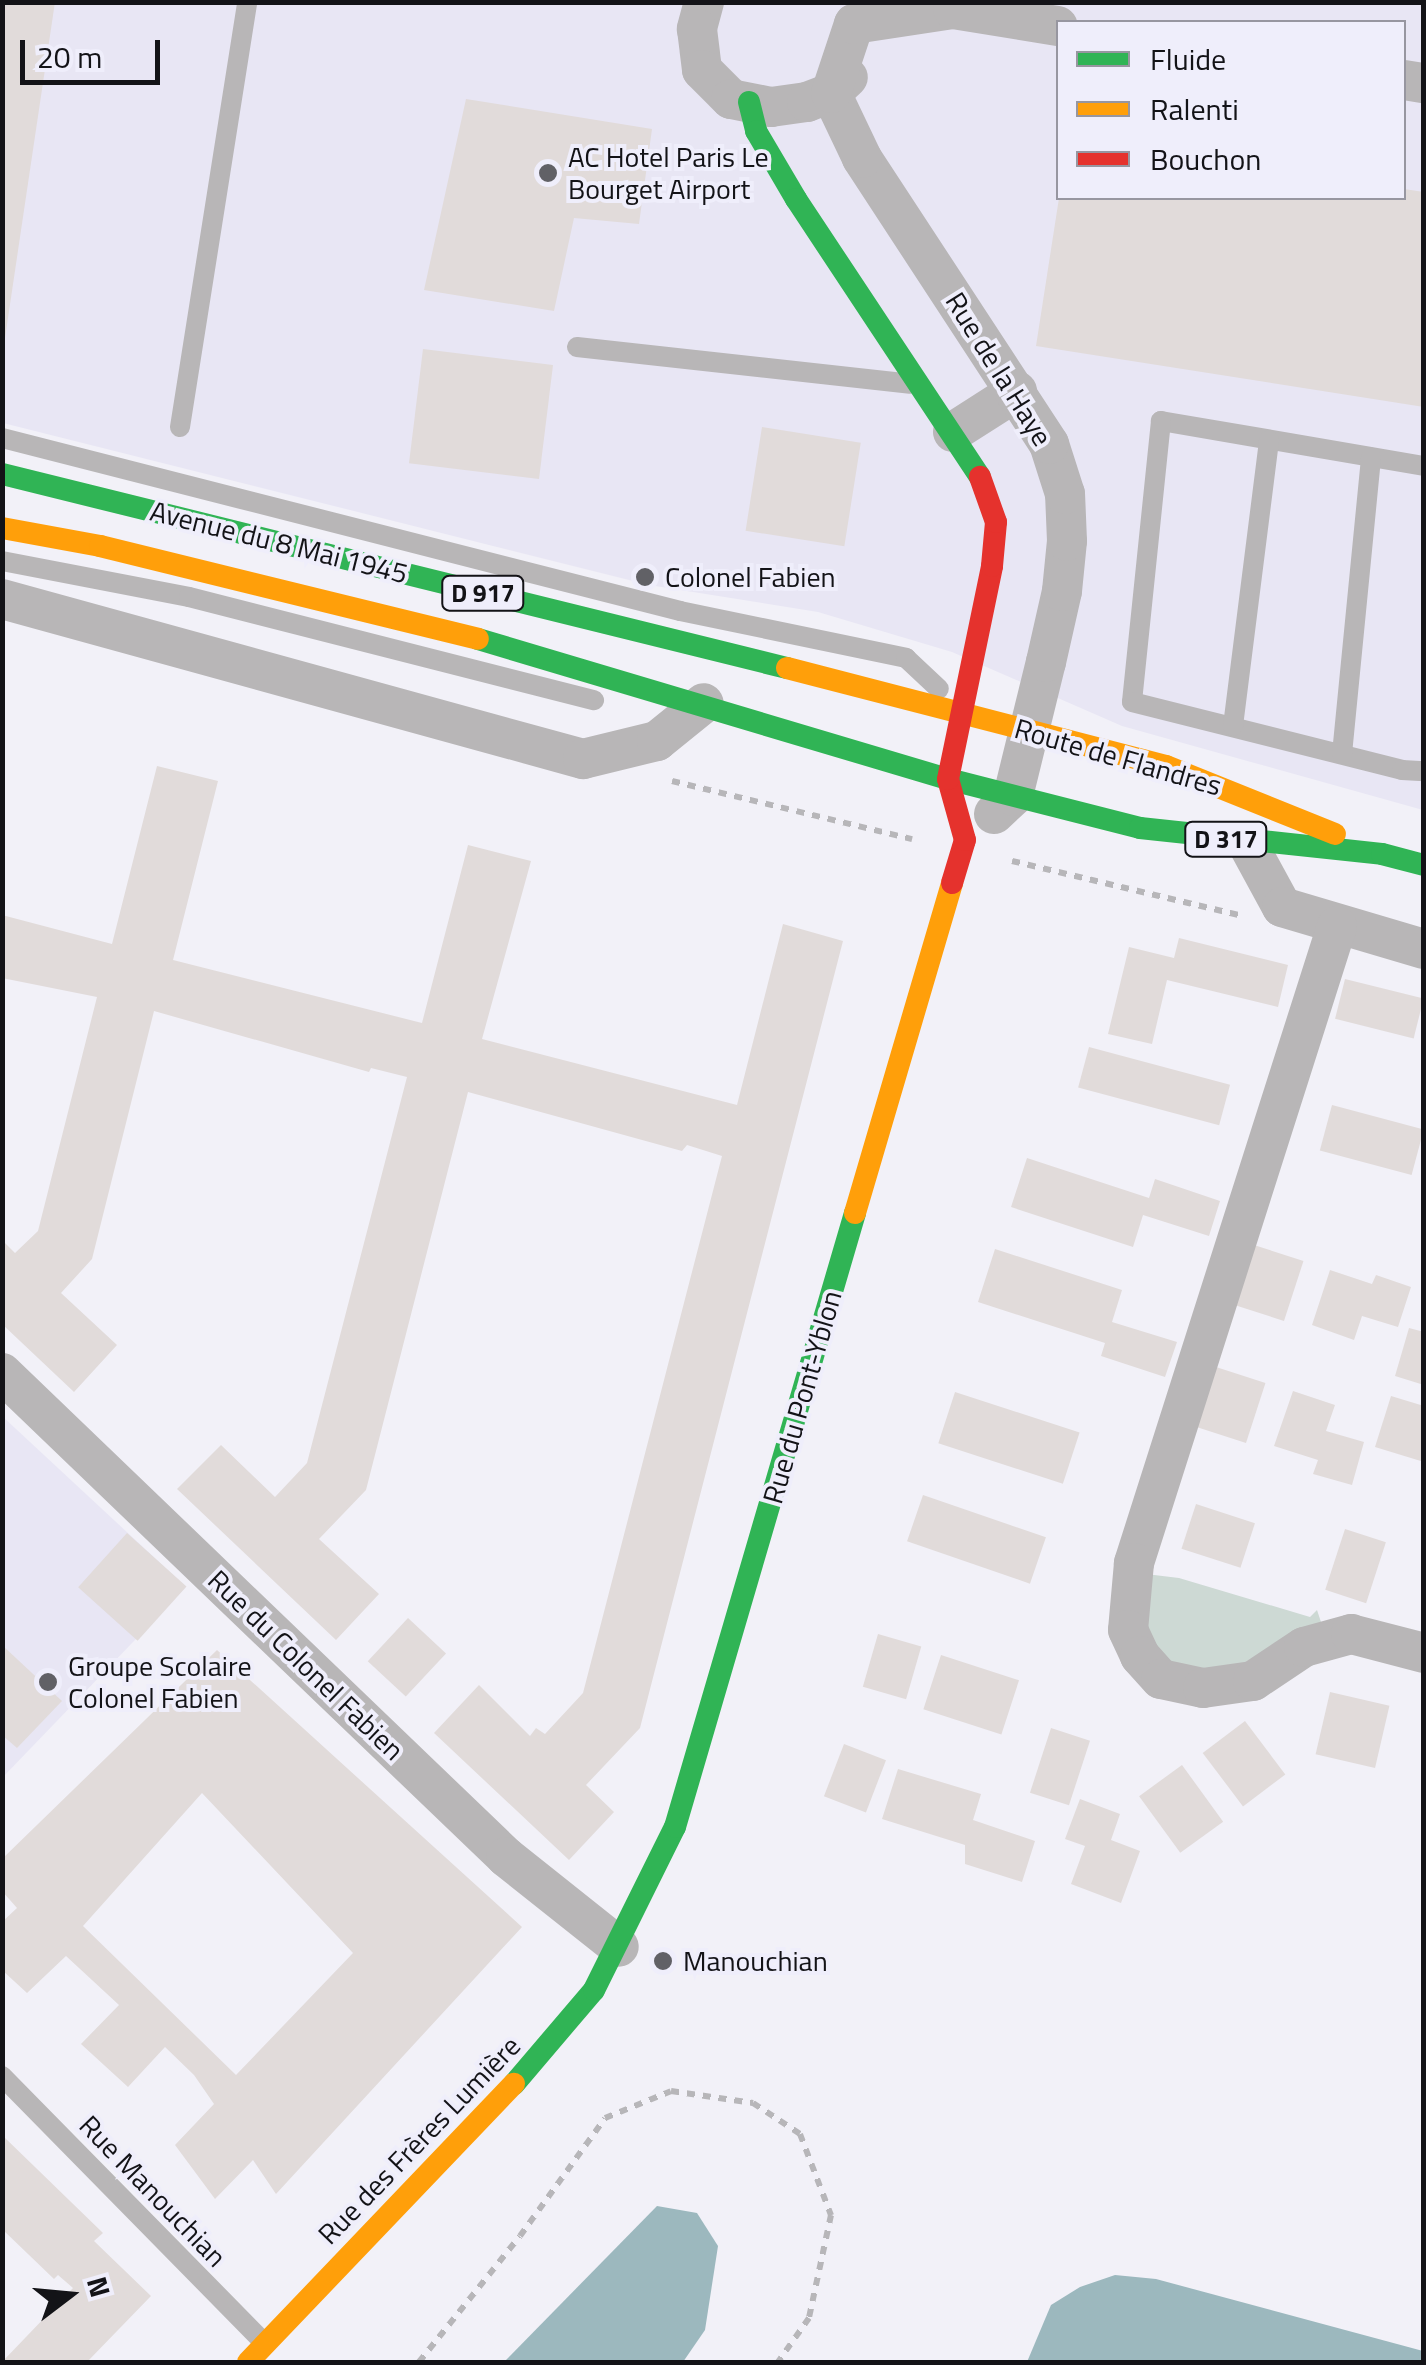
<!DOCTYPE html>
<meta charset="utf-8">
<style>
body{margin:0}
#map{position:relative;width:1426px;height:2365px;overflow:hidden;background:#f2f1f8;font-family:"Titillium Web",sans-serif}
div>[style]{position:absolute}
.built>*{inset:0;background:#e8e6f4}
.green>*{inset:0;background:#cdd9d4}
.water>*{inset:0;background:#9cb8be}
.building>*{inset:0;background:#e1dbda;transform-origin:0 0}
.path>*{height:6px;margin-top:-3px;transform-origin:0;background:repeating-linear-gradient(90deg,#b7b6b9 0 8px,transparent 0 16px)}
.lane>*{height:20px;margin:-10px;padding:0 10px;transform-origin:10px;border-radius:10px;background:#b8b6b7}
.street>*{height:40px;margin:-20px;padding:0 20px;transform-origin:20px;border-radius:20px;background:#b8b6b7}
.fast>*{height:22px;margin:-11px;padding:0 11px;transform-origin:11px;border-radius:11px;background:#30b455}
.slow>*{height:22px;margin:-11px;padding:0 11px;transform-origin:11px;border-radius:11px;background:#ff9f0a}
.jam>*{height:22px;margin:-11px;padding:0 11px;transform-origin:11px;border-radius:11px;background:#e5322d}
.dots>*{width:28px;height:28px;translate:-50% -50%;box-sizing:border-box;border:5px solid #efeefb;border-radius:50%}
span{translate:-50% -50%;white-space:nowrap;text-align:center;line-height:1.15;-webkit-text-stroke:8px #efeefb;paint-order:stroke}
.shield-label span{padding:2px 8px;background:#efeefb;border:2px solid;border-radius:8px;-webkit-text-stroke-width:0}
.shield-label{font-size:25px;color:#131317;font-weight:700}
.poi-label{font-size:28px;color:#131317}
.left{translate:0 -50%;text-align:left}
.street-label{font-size:28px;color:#131317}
.frame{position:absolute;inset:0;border:5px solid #131317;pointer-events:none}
.legend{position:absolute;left:1056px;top:20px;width:350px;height:180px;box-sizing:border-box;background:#efeefb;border:2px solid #9796a0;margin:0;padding:12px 18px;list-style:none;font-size:30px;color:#131317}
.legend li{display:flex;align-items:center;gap:20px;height:50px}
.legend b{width:50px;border:2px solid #9796a0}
.north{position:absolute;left:20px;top:2245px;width:100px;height:100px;-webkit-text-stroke:8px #efeefb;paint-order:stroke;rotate:74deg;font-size:28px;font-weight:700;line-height:40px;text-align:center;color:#131317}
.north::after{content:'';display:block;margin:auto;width:35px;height:45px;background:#131317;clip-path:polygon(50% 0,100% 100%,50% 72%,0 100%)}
.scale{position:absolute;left:20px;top:40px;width:140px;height:45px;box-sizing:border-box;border:5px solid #131317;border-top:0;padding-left:12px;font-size:30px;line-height:35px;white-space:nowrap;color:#131317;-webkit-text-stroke:8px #efeefb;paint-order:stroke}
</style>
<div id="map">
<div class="built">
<div style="clip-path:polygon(evenodd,3px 3px,1423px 3px,1423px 810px,1122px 726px,952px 652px,818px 612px,649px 585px,3px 423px,3px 3px,1058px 22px,1404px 22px,1404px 198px,1058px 198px,1058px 22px)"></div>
<div style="clip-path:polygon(2px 1416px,186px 1587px,3px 1777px,2px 1777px)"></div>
</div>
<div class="green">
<div style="clip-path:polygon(1146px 1574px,1179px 1578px,1310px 1617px,1317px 1610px,1321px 1622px,1217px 1677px,1166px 1660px,1144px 1629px)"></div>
</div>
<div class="water">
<div style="clip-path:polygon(657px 2206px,697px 2213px,718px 2246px,705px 2330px,683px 2362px,504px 2362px)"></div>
<div style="clip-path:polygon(1115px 2275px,1156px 2279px,1423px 2351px,1423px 2362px,1027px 2362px,1051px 2305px,1080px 2287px)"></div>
</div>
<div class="building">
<div style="clip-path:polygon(2px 2px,55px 2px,5px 338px,2px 338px)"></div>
<div style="clip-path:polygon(466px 99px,652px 129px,639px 224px,574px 218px,554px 311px,424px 290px)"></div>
<div style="clip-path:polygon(1404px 189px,1424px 192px,1424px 407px,1036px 346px,1059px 198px,1404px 198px)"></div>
<div style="left:423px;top:349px;width:131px;height:115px;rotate:7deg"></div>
<div style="left:762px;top:427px;width:100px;height:105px;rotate:9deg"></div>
<div style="clip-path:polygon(157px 766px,218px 781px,173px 960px,422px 1023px,468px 845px,531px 861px,482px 1039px,737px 1105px,783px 924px,843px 941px,640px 1728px,586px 1785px,614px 1812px,569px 1860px,434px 1733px,479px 1685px,530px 1736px,536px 1728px,545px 1734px,583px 1693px,722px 1156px,687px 1145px,682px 1151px,468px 1092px,366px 1490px,319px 1539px,379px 1594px,336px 1640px,177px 1489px,221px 1445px,275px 1497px,307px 1463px,407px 1077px,371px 1068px,369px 1072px,154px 1011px,92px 1259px,61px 1293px,117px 1345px,74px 1392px,2px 1324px,2px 1240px,15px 1253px,38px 1231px,97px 997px,2px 978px,2px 915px,112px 944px)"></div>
<div style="clip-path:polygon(1179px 938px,1288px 965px,1278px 1007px,1167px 980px,1152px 1044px,1108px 1034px,1129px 947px,1174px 958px)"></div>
<div style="left:1345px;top:979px;width:81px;height:41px;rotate:14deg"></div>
<div style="left:1089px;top:1047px;width:146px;height:42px;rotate:15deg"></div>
<div style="left:1332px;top:1105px;width:95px;height:47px;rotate:15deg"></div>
<div style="clip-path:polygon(1027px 1158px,1149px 1198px,1155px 1179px,1220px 1201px,1209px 1236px,1143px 1215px,1133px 1247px,1011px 1207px)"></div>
<div style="left:1254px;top:1245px;width:52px;height:63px;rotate:18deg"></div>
<div style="clip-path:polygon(995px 1249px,1122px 1290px,1112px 1322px,1177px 1342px,1165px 1377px,1101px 1356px,1105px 1343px,978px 1302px)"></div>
<div style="clip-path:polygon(1330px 1270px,1372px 1284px,1376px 1275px,1411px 1287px,1398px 1327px,1362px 1316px,1354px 1340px,1312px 1325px)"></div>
<div style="clip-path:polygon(1409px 1328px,1424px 1332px,1424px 1385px,1395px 1376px)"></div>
<div style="left:1216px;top:1367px;width:52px;height:63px;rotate:18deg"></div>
<div style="clip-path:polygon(1293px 1391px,1335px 1405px,1326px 1431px,1364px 1442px,1352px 1485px,1313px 1474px,1318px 1460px,1274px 1446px)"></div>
<div style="left:955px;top:1392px;width:131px;height:54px;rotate:18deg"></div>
<div style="clip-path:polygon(1391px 1396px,1424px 1406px,1424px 1462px,1375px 1447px)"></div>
<div style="left:923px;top:1495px;width:130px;height:49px;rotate:19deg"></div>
<div style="left:1196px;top:1504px;width:62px;height:47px;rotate:18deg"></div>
<div style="left:1345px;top:1529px;width:43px;height:64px;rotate:18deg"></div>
<div style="left:127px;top:1533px;width:80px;height:73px;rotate:42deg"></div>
<div style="left:408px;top:1618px;width:52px;height:59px;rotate:43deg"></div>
<div style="left:878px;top:1634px;width:45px;height:55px;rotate:16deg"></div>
<div style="clip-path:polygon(2px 1645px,62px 1701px,17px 1748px,2px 1735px)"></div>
<div style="clip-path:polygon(evenodd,217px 1650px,522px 1927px,276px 2194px,253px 2160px,215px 2199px,175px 2145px,214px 2104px,194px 2075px,165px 2047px,128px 2087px,81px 2044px,119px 2005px,66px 1956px,27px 1993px,2px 1970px,2px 1922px,17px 1908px,2px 1891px,2px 1859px,217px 1650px,202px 1793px,353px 1953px,236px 2075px,83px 1926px,202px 1793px)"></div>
<div style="left:941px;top:1655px;width:82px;height:57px;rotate:18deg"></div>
<div style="left:1330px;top:1692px;width:61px;height:64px;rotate:13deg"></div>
<div style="left:1245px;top:1721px;width:67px;height:53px;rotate:53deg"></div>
<div style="left:1051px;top:1728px;width:41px;height:68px;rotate:18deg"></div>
<div style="left:844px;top:1744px;width:45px;height:56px;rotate:21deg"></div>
<div style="left:1182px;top:1765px;width:70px;height:53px;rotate:54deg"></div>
<div style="clip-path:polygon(898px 1769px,981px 1794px,973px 1820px,1035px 1841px,1022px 1882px,965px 1864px,965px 1845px,882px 1819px)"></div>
<div style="clip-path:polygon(1080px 1799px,1120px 1814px,1111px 1840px,1140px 1851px,1121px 1903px,1071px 1884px,1085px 1846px,1065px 1839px)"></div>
<div style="clip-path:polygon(2px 2135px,103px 2233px,94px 2241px,151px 2296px,87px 2362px,2px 2362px,73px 2288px,58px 2275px,54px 2279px,2px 2229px)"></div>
</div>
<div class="path">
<div style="left:672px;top:781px;width:247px;rotate:13.6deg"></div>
<div style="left:1012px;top:861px;width:233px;rotate:13.4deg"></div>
<div style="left:419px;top:2362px;width:161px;rotate:-51.3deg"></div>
<div style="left:520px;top:2236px;width:145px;rotate:-54.2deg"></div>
<div style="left:605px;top:2118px;width:71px;rotate:-22.2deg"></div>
<div style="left:671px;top:2091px;width:83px;rotate:8.3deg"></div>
<div style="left:753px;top:2103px;width:56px;rotate:33.4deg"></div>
<div style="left:800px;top:2134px;width:87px;rotate:69.1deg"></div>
<div style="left:831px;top:2215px;width:105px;rotate:102.1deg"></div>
<div style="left:809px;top:2318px;width:54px;rotate:125.2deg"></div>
</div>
<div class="lane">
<div style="left:577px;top:347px;width:335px;rotate:6.3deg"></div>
<div style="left:180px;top:427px;width:430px;rotate:-81deg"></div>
<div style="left:2px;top:438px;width:700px;rotate:14.31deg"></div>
<div style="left:680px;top:611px;width:231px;rotate:11.7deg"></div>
<div style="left:906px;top:658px;width:45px;rotate:43.2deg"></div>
<div style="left:1424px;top:466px;width:267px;rotate:-170.3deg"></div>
<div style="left:1161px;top:421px;width:282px;rotate:95.9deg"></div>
<div style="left:1132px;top:702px;width:278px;rotate:14.1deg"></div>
<div style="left:1402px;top:770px;width:22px;rotate:3deg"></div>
<div style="left:2px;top:561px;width:190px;rotate:10.9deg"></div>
<div style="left:189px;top:597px;width:418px;rotate:14.3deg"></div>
<div style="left:1233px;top:726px;width:288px;rotate:-82.8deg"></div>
<div style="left:1342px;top:754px;width:298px;rotate:-84.4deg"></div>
<div style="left:2px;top:2076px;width:374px;rotate:45.5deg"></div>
</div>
<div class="street">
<div style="left:704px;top:2px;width:28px;rotate:105deg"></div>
<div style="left:697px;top:29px;width:41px;rotate:83deg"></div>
<div style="left:702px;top:70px;width:41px;rotate:45deg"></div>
<div style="left:731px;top:99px;width:41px;rotate:11.3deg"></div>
<div style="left:771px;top:107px;width:36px;rotate:-8deg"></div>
<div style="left:807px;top:102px;width:26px;rotate:-21deg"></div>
<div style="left:831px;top:93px;width:23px;rotate:-43deg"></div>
<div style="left:1404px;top:80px;width:20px;rotate:9deg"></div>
<div style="left:953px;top:432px;width:76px;rotate:-32.6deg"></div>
<div style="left:2px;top:599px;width:603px;rotate:15.4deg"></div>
<div style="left:583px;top:759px;width:76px;rotate:-13.7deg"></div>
<div style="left:657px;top:741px;width:60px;rotate:-39deg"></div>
<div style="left:994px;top:814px;width:26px;rotate:-43deg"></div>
<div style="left:1013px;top:796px;width:138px;rotate:-76.2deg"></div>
<div style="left:1046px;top:662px;width:73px;rotate:-77.3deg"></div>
<div style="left:1062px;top:591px;width:50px;rotate:-84.3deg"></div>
<div style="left:1067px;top:541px;width:47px;rotate:-92.4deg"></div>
<div style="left:1065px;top:494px;width:52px;rotate:-107.7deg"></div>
<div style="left:1049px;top:444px;width:342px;rotate:-123.2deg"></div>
<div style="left:862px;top:158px;width:72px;rotate:-115.5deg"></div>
<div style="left:831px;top:93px;width:73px;rotate:-71.6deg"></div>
<div style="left:854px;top:24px;width:100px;rotate:-8.6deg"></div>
<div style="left:953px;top:9px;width:106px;rotate:9.2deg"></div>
<div style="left:1246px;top:841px;width:75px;rotate:61.4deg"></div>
<div style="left:1282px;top:907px;width:148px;rotate:16.5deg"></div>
<div style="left:1337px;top:926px;width:669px;rotate:107.68deg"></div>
<div style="left:1134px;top:1563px;width:67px;rotate:95.1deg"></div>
<div style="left:1128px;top:1630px;width:29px;rotate:65deg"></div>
<div style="left:1140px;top:1656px;width:31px;rotate:48deg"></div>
<div style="left:1161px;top:1679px;width:43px;rotate:12.1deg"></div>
<div style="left:1203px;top:1688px;width:50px;rotate:-8deg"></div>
<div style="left:1253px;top:1681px;width:61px;rotate:-33.7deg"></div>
<div style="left:1304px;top:1647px;width:49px;rotate:-15.5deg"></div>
<div style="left:1351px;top:1634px;width:75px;rotate:14.6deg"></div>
<div style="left:2px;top:1373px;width:699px;rotate:43.84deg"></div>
<div style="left:506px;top:1857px;width:144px;rotate:38.5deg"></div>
</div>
<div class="fast">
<div style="left:749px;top:102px;width:30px;rotate:76deg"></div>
<div style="left:756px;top:131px;width:79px;rotate:59.5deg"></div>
<div style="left:796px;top:199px;width:333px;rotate:56.5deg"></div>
<div style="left:2px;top:474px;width:809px;rotate:13.88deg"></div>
<div style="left:478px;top:639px;width:490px;rotate:16.6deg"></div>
<div style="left:948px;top:779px;width:198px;rotate:14.3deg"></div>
<div style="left:1140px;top:828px;width:243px;rotate:6.1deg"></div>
<div style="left:1382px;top:854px;width:43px;rotate:14.7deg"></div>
<div style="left:514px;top:2084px;width:123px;rotate:-49.6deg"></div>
<div style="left:594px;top:1990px;width:182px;rotate:-63.6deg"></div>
<div style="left:675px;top:1827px;width:640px;rotate:-73.66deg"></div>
</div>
<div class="slow">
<div style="left:2px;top:528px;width:100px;rotate:10.4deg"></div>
<div style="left:100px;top:546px;width:389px;rotate:13.8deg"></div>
<div style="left:787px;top:668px;width:391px;rotate:14.5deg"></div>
<div style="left:1166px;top:766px;width:182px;rotate:21.9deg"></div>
<div style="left:855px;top:1213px;width:344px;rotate:-73.6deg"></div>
<div style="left:248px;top:2362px;width:385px;rotate:-46.3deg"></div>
</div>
<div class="jam">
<div style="left:952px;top:883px;width:45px;rotate:-73.2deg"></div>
<div style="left:965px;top:840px;width:63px;rotate:-105.6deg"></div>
<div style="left:948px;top:779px;width:217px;rotate:-78.3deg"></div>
<div style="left:992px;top:566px;width:44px;rotate:-84.8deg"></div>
<div style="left:996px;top:522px;width:48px;rotate:-109.6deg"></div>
</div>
<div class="dots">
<div style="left:548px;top:173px;background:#616166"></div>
<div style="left:645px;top:577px;background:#616166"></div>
<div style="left:48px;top:1682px;background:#616166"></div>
<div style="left:663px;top:1961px;background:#616166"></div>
</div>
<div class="shield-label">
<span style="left:483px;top:593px">D 917</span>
<span style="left:1226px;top:839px">D 317</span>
</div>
<div class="poi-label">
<span class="left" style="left:568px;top:173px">AC Hotel Paris Le<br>Bourget Airport</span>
<span class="left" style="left:665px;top:577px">Colonel Fabien</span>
<span class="left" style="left:68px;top:1682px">Groupe Scolaire<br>Colonel Fabien</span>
<span class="left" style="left:683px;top:1961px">Manouchian</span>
</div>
<div class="street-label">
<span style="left:999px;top:369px;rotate:58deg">Rue de la Haye</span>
<span style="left:279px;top:542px;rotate:14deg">Avenue du 8 Mai 1945</span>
<span style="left:1118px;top:757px;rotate:16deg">Route de Flandres</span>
<span style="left:802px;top:1397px;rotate:-74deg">Rue du Pont-Yblon</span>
<span style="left:306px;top:1665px;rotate:44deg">Rue du Colonel Fabien</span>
<span style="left:419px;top:2140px;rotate:-46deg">Rue des Frères Lumière</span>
<span style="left:153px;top:2191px;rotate:46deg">Rue Manouchian</span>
</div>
<div class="frame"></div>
<ul class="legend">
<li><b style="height:12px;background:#30b455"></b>Fluide</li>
<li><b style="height:12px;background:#ff9f0a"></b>Ralenti</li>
<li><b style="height:12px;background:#e5322d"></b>Bouchon</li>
</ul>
<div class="north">N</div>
<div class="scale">20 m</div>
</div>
